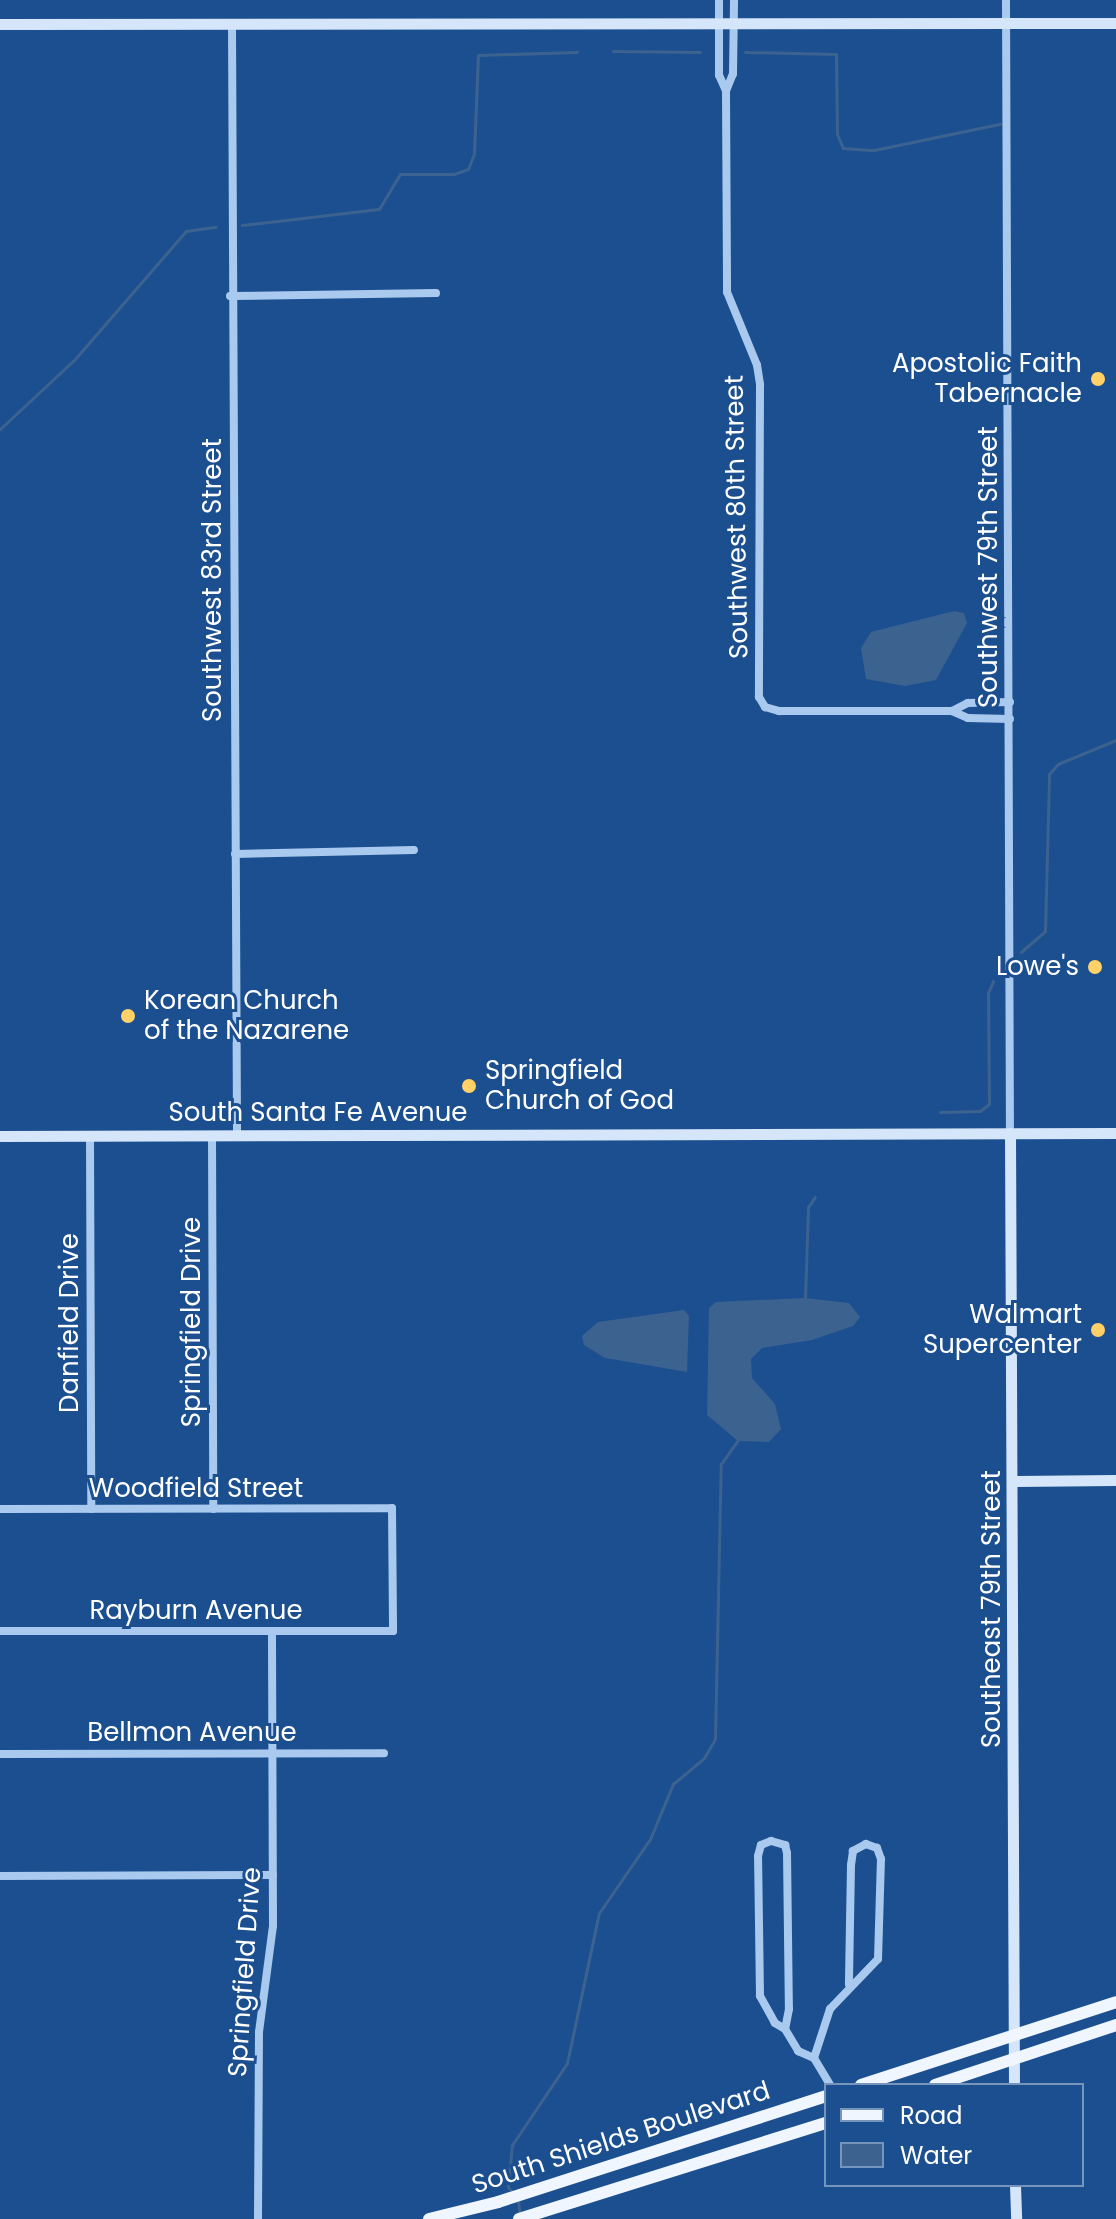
<!DOCTYPE html>
<style>
body{margin:0}
#map{position:relative;width:1116px;height:2219px;overflow:hidden;background:#1b4f8f;font-family:Poppins,sans-serif}
div>[style]{position:absolute}
.water>*{inset:0;background:#3c6290}
.stream>*{height:3px;margin:-1.5px;padding:0 1.5px;transform-origin:1.5px;border-radius:1.5px;background:#3c6290}
.street>*{height:8px;margin:-4px;padding:0 4px;transform-origin:4px;border-radius:4px;background:#a9c9ee}
.secondary>*{height:11px;margin:-5.5px;padding:0 5.5px;transform-origin:5.5px;border-radius:5.5px;background:#d6e6fa}
.primary>*{height:12px;margin:-6px;padding:0 6px;transform-origin:6px;border-radius:6px;background:#f0f6ff}
.dots>*{width:22px;height:22px;translate:-50% -50%;box-sizing:border-box;border:4px solid #1b4f8f;border-radius:50%}
span{translate:-50% -50%;white-space:nowrap;text-align:center;line-height:1.15;-webkit-text-stroke:6px #1b4f8f;paint-order:stroke}
.poi-label{font-size:26px;color:#fff}
.right{translate:-100% -50%;text-align:right}
.left{translate:0 -50%;text-align:left}
.street-label{font-size:26px;color:#fff}
.legend{position:absolute;left:824px;top:2083px;width:260px;height:104px;box-sizing:border-box;background:#1b4f8f;border:2px solid #7695bc;margin:0;padding:10px 14px;list-style:none;font-size:24px;color:#fff}
.legend li{display:flex;align-items:center;gap:16px;height:40px}
.legend b{width:40px;border:2px solid #7695bc}
</style>
<div id="map">
<div class="water">
<div style="clip-path:polygon(954px 611px,964px 613px,967px 623px,936px 680px,905px 686px,866px 679px,861px 648px,871px 632px)"></div>
<div style="clip-path:polygon(805px 1298px,849px 1303px,860px 1317px,853px 1326px,812px 1340px,762px 1348px,751px 1359px,752px 1378px,775px 1404px,781px 1429px,769px 1442px,738px 1441px,707px 1415px,709px 1308px,716px 1302px)"></div>
<div style="clip-path:polygon(684px 1310px,689px 1316px,687px 1372px,605px 1358px,584px 1345px,582px 1336px,598px 1322px)"></div>
</div>
<div class="stream">
<div style="left:613px;top:51px;width:87px;rotate:0.7deg"></div>
<div style="left:745px;top:52px;width:91px;rotate:1.3deg"></div>
<div style="left:836px;top:54px;width:80px;rotate:89.3deg"></div>
<div style="left:837px;top:134px;width:15px;rotate:67deg"></div>
<div style="left:843px;top:148px;width:31px;rotate:4deg"></div>
<div style="left:874px;top:150px;width:129px;rotate:-11.7deg"></div>
<div style="left:242px;top:225px;width:138px;rotate:-6.7deg"></div>
<div style="left:379px;top:209px;width:41px;rotate:-59deg"></div>
<div style="left:400px;top:174px;width:54px"></div>
<div style="left:454px;top:174px;width:15px;rotate:-20deg"></div>
<div style="left:468px;top:169px;width:16px;rotate:-68deg"></div>
<div style="left:474px;top:154px;width:99px;rotate:-87.7deg"></div>
<div style="left:478px;top:55px;width:99px;rotate:-1.7deg"></div>
<div style="left:0;top:429px;width:103px;rotate:-43deg"></div>
<div style="left:75px;top:359px;width:169px;rotate:-49.1deg"></div>
<div style="left:186px;top:231px;width:30px;rotate:-8deg"></div>
<div style="left:1021px;top:952px;width:32px;rotate:-41deg"></div>
<div style="left:1045px;top:931px;width:157px;rotate:-88.5deg"></div>
<div style="left:1049px;top:774px;width:13px;rotate:-48deg"></div>
<div style="left:1058px;top:764px;width:63px;rotate:-22.5deg"></div>
<div style="left:940px;top:1112px;width:40px;rotate:-1.4deg"></div>
<div style="left:980px;top:1111px;width:11px;rotate:-38deg"></div>
<div style="left:989px;top:1104px;width:111px;rotate:-90.5deg"></div>
<div style="left:988px;top:993px;width:13px;rotate:-67deg"></div>
<div style="left:805px;top:1298px;width:91px;rotate:-88.1deg"></div>
<div style="left:808px;top:1207px;width:12px;rotate:-55deg"></div>
<div style="left:514px;top:2194px;width:9px;rotate:-131deg"></div>
<div style="left:508px;top:2187px;width:42px;rotate:-84.6deg"></div>
<div style="left:512px;top:2145px;width:99px;rotate:-56.1deg"></div>
<div style="left:567px;top:2063px;width:153px;rotate:-78deg"></div>
<div style="left:599px;top:1913px;width:90px;rotate:-55.4deg"></div>
<div style="left:650px;top:1839px;width:60px;rotate:-67.3deg"></div>
<div style="left:673px;top:1784px;width:40px;rotate:-40deg"></div>
<div style="left:704px;top:1758px;width:22px;rotate:-60deg"></div>
<div style="left:715px;top:1739px;width:275px;rotate:-88.8deg"></div>
<div style="left:721px;top:1464px;width:32px;rotate:-55deg"></div>
<div style="left:518px;top:2200px;width:17px;rotate:83deg"></div>
</div>
<div class="street">
<div style="left:719px;top:0;width:75px;rotate:90deg"></div>
<div style="left:719px;top:75px;width:17px;rotate:66deg"></div>
<div style="left:726px;top:91px;width:201px;rotate:89.7deg"></div>
<div style="left:727px;top:292px;width:79px;rotate:67.7deg"></div>
<div style="left:757px;top:365px;width:20px;rotate:81deg"></div>
<div style="left:760px;top:385px;width:312px;rotate:90.2deg"></div>
<div style="left:759px;top:697px;width:12px;rotate:59deg"></div>
<div style="left:765px;top:707px;width:15px;rotate:16deg"></div>
<div style="left:779px;top:711px;width:173px"></div>
<div style="left:952px;top:711px;width:17px;rotate:24deg"></div>
<div style="left:968px;top:718px;width:42px;rotate:1.4deg"></div>
<div style="left:1006px;top:0;width:1133px;rotate:89.8deg"></div>
<div style="left:232px;top:24px;width:1112px;rotate:89.74deg"></div>
<div style="left:726px;top:91px;width:18px;rotate:-68deg"></div>
<div style="left:733px;top:74px;width:74px;rotate:-89.2deg"></div>
<div style="left:230px;top:296px;width:206px;rotate:-0.8deg"></div>
<div style="left:952px;top:711px;width:18px;rotate:-27deg"></div>
<div style="left:968px;top:703px;width:42px;rotate:-1.4deg"></div>
<div style="left:235px;top:854px;width:179px;rotate:-1.3deg"></div>
<div style="left:212px;top:1135px;width:374px;rotate:89.8deg"></div>
<div style="left:90px;top:1136px;width:373px;rotate:89.8deg"></div>
<div style="left:0;top:1509px;width:392px;rotate:-0.1deg"></div>
<div style="left:392px;top:1508px;width:123px;rotate:89.5deg"></div>
<div style="left:393px;top:1631px;width:393px;rotate:180deg"></div>
<div style="left:0;top:1754px;width:384px;rotate:-0.1deg"></div>
<div style="left:771px;top:1841px;width:15px;rotate:16deg"></div>
<div style="left:785px;top:1845px;width:8px;rotate:76deg"></div>
<div style="left:787px;top:1853px;width:156px;rotate:89.3deg"></div>
<div style="left:789px;top:2009px;width:20px;rotate:101deg"></div>
<div style="left:785px;top:2029px;width:12px;rotate:-149deg"></div>
<div style="left:775px;top:2023px;width:31px;rotate:-119deg"></div>
<div style="left:760px;top:1996px;width:140px;rotate:-90.8deg"></div>
<div style="left:758px;top:1856px;width:11px;rotate:-75deg"></div>
<div style="left:761px;top:1845px;width:11px;rotate:-22deg"></div>
<div style="left:0;top:1876px;width:273px;rotate:-0.2deg"></div>
<div style="left:785px;top:2029px;width:26px;rotate:59deg"></div>
<div style="left:798px;top:2051px;width:17px;rotate:24deg"></div>
<div style="left:814px;top:2058px;width:31px;rotate:59deg"></div>
<div style="left:814px;top:2058px;width:52px;rotate:-71.9deg"></div>
<div style="left:830px;top:2009px;width:69px;rotate:-46.2deg"></div>
<div style="left:878px;top:1959px;width:100px;rotate:-88.3deg"></div>
<div style="left:881px;top:1859px;width:12px;rotate:-110deg"></div>
<div style="left:877px;top:1848px;width:12px;rotate:-160deg"></div>
<div style="left:866px;top:1844px;width:15px;rotate:152deg"></div>
<div style="left:853px;top:1851px;width:14px;rotate:98deg"></div>
<div style="left:851px;top:1865px;width:119px;rotate:91deg"></div>
<div style="left:258px;top:2219px;width:187px;rotate:-89.7deg"></div>
<div style="left:259px;top:2032px;width:107px;rotate:-82.5deg"></div>
<div style="left:273px;top:1926px;width:295px;rotate:-90.2deg"></div>
</div>
<div class="secondary">
<div style="left:0;top:24px;width:1116px;rotate:-0.05deg"></div>
<div style="left:1010px;top:1133px;width:952px;rotate:89.76deg"></div>
<div style="left:0;top:1136px;width:1116px;rotate:-0.15deg"></div>
<div style="left:1013px;top:1481px;width:103px;rotate:-0.6deg"></div>
<div style="left:1015px;top:2185px;width:34px;rotate:88deg"></div>
</div>
<div class="primary">
<div style="left:861px;top:2085px;width:268px;rotate:-18deg"></div>
<div style="left:935px;top:2085px;width:191px;rotate:-18.3deg"></div>
<div style="left:429px;top:2219px;width:71px;rotate:-13.8deg"></div>
<div style="left:498px;top:2202px;width:345px;rotate:-17.9deg"></div>
<div style="left:519px;top:2219px;width:322px;rotate:-17.4deg"></div>
</div>
<div class="dots">
<div style="left:1098px;top:379px;background:#ffd166"></div>
<div style="left:1095px;top:967px;background:#ffd166"></div>
<div style="left:128px;top:1016px;background:#ffd166"></div>
<div style="left:469px;top:1086px;background:#ffd166"></div>
<div style="left:1098px;top:1330px;background:#ffd166"></div>
</div>
<div class="poi-label">
<span class="right" style="left:1082px;top:379px">Apostolic Faith<br>Tabernacle</span>
<span class="right" style="left:1079px;top:967px">Lowe's</span>
<span class="left" style="left:144px;top:1016px">Korean Church<br>of the Nazarene</span>
<span class="left" style="left:485px;top:1086px">Springfield<br>Church of God</span>
<span class="right" style="left:1082px;top:1330px">Walmart<br>Supercenter</span>
</div>
<div class="street-label">
<span style="left:737px;top:517px;rotate:-91deg">Southwest 80th Street</span>
<span style="left:989px;top:567px;rotate:-90deg">Southwest 79th Street</span>
<span style="left:213px;top:580px;rotate:-90deg">Southwest 83rd Street</span>
<span style="left:318px;top:1113px">South Santa Fe Avenue</span>
<span style="left:192px;top:1322px;rotate:-90deg">Springfield Drive</span>
<span style="left:70px;top:1323px;rotate:-90deg">Danfield Drive</span>
<span style="left:196px;top:1489px">Woodfield Street</span>
<span style="left:992px;top:1609px;rotate:-90deg">Southeast 79th Street</span>
<span style="left:196px;top:1611px">Rayburn Avenue</span>
<span style="left:192px;top:1733px">Bellmon Avenue</span>
<span style="left:245px;top:1972px;rotate:-86deg">Springfield Drive</span>
<span style="left:621px;top:2138px;rotate:-18deg">South Shields Boulevard</span>
</div>
<ul class="legend">
<li><b style="height:10px;background:#f0f6ff"></b>Road</li>
<li><b style="height:22px;background:#3c6290"></b>Water</li>
</ul>
</div>
